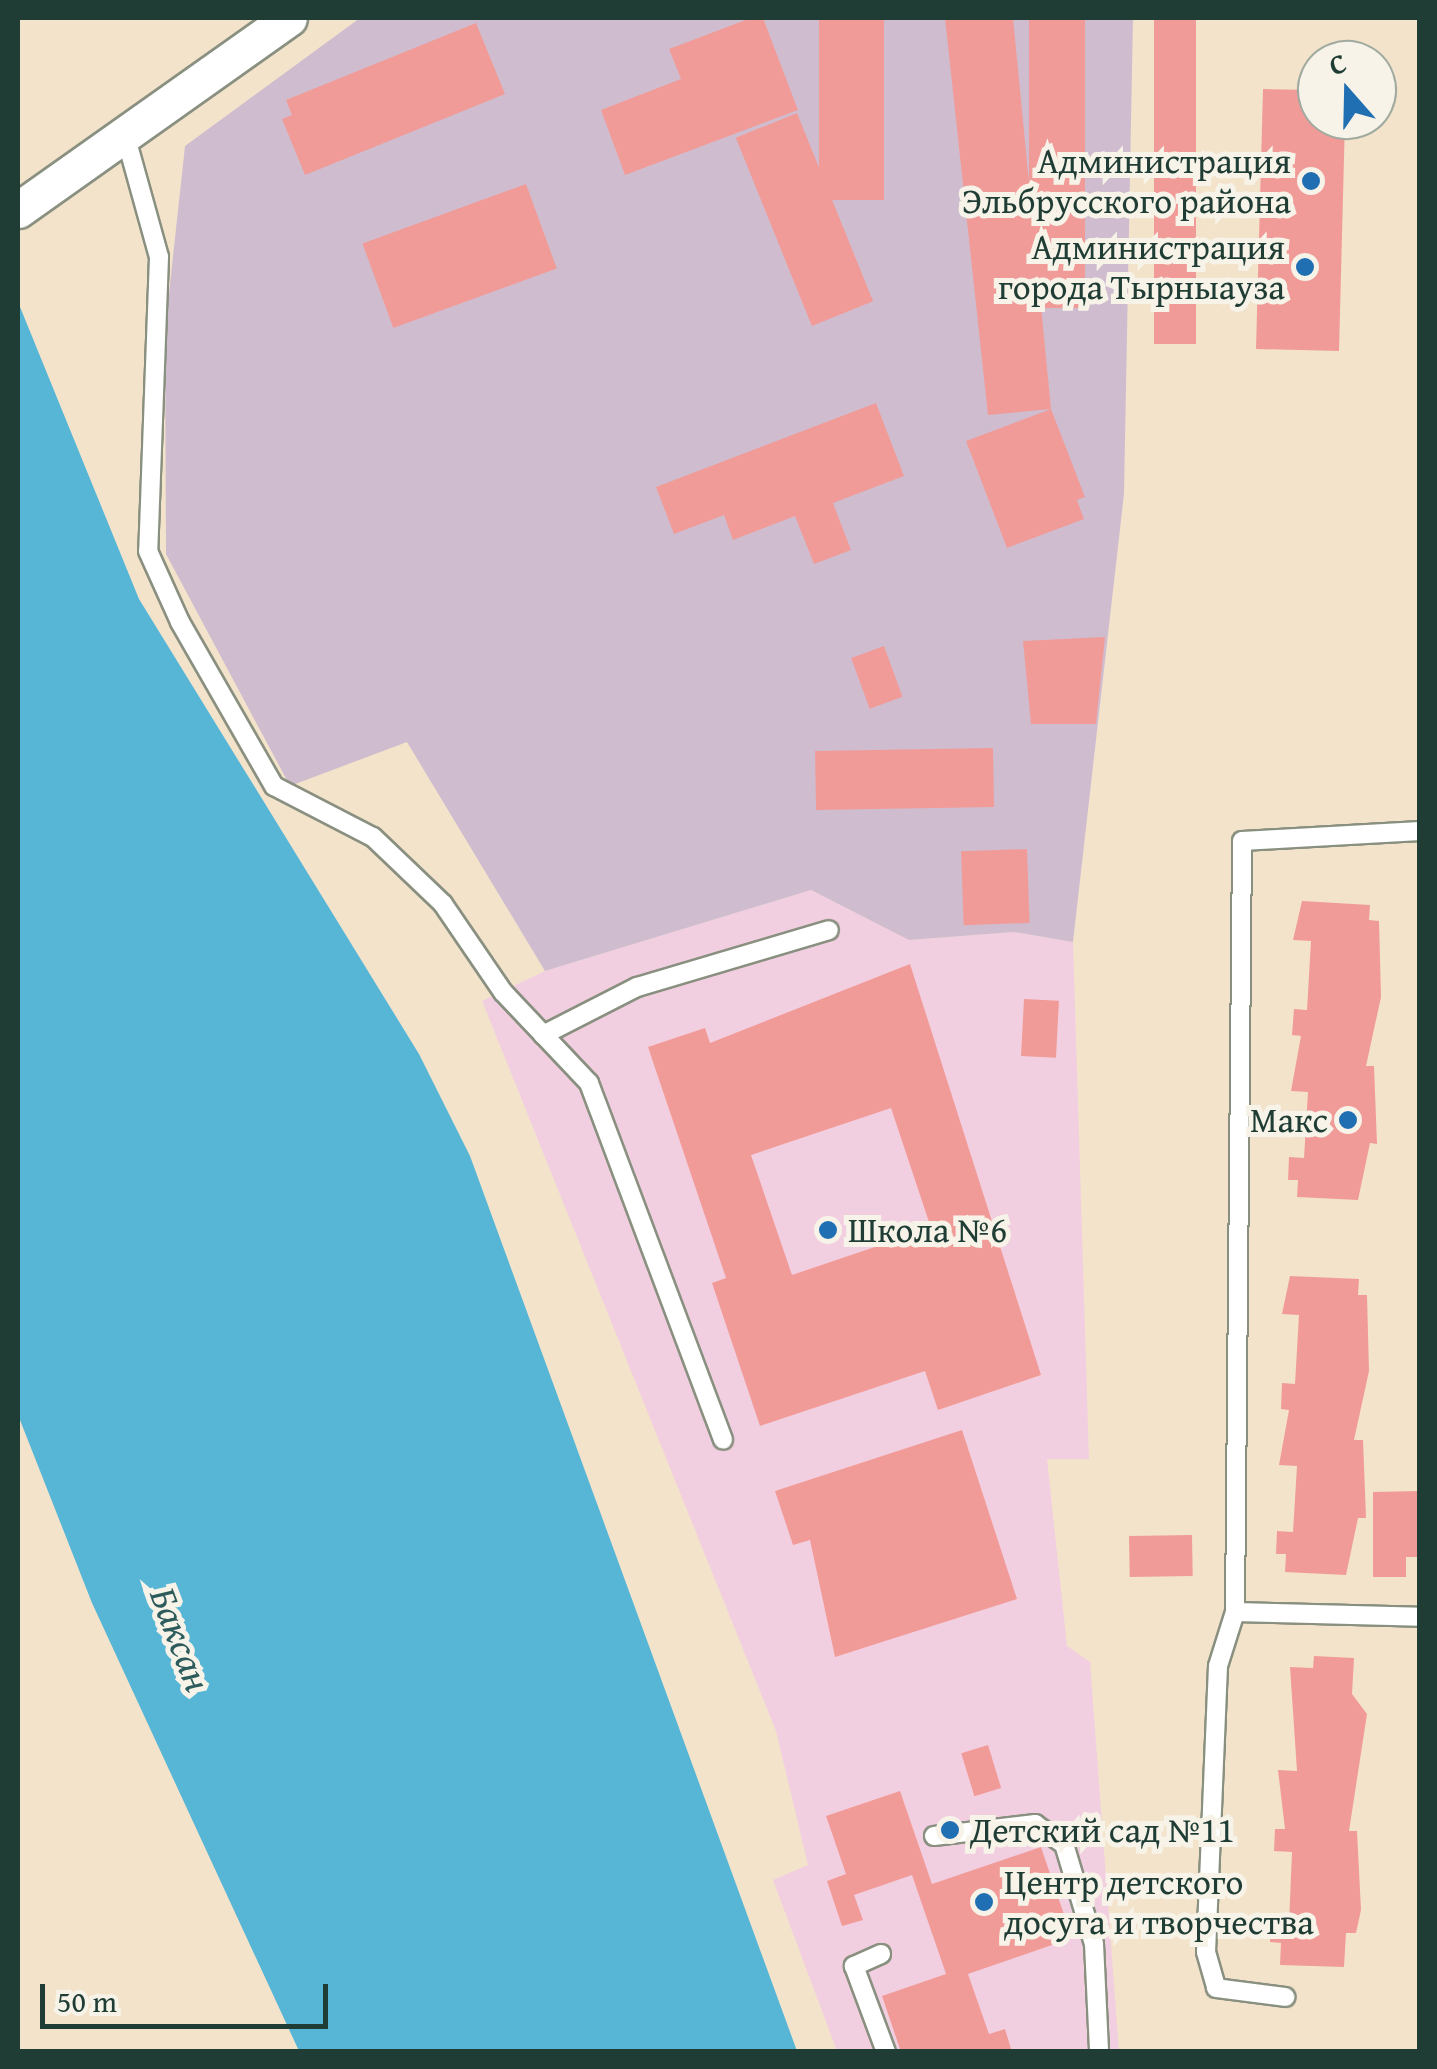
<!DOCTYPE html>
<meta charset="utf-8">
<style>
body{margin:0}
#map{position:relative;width:1437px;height:2069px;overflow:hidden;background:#f3e3cb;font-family:"Gentium Book Plus",serif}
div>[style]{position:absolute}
.built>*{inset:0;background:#f2cfe0}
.industrial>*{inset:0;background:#cfbdcf}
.water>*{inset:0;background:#57b6d6}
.building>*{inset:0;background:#f19b98;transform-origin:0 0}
.roads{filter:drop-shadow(2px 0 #899080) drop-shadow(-2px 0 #899080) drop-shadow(0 2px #899080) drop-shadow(0 -2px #899080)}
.lane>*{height:18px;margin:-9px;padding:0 9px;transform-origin:9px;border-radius:9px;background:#fff}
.street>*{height:35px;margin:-17.5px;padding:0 17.5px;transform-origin:17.5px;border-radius:17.5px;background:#fff}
.dots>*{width:28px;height:28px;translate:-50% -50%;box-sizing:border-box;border:5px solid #f7f3e8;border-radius:50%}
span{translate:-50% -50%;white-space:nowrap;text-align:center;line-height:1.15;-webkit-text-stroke:10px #f7f3e8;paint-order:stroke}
.poi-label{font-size:35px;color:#1f3d34}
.right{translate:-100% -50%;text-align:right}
.left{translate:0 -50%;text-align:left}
.water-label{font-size:38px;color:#2d5b5c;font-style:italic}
.frame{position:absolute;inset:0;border:20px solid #1f3d34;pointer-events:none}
.north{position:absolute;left:1297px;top:40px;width:100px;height:100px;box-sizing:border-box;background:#f7f3e8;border:2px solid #a1aaa0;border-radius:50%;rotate:340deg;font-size:28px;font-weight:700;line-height:40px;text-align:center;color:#1f3d34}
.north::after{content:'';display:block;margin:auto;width:35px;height:45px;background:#1f6fb2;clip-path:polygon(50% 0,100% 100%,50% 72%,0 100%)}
.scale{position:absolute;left:40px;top:1984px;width:288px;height:45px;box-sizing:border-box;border:5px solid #1f3d34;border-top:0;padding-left:12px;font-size:30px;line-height:35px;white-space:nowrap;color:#1f3d34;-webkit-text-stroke:8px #f7f3e8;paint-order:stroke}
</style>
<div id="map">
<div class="built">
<div style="clip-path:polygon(811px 890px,909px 940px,1014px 932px,1073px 942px,1089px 1459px,1047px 1459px,1067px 1646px,1090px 1662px,1119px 2051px,837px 2051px,773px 1880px,808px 1865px,776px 1731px,482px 1001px,545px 971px)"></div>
</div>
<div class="industrial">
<div style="clip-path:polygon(360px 18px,1133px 18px,1124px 494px,1073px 942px,1014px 932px,909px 940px,811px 890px,545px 971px,407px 742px,290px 786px,166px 554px,165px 330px,185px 146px)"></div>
</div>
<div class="water">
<div style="clip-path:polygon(18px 302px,139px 599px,419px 1054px,470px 1156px,797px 2051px,299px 2051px,92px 1603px,18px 1415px)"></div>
</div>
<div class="building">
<div style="clip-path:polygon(751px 18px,763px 18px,798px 110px,625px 175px,601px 110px,681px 79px,669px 49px)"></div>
<div style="left:819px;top:18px;width:65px;height:182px"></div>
<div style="clip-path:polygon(945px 18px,1013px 18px,1051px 409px,1085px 497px,1077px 500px,1084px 519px,1007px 548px,966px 441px,1051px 409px,988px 415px)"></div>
<div style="left:1029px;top:18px;width:56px;height:290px"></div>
<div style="left:1154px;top:18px;width:42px;height:326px"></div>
<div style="clip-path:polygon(476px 23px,505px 94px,305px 175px,282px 119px,292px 115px,286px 100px)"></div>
<div style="clip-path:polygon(1263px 89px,1317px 90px,1317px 120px,1345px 120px,1339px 351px,1256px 349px)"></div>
<div style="left:797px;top:113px;width:203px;height:66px;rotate:68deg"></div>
<div style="left:526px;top:184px;width:90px;height:174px;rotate:70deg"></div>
<div style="clip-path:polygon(876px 403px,904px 476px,833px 503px,851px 550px,814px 564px,795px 516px,733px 540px,724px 515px,674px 534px,656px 487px)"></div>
<div style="clip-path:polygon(1105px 637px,1096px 724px,1031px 724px,1023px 641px)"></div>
<div style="left:884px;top:646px;width:54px;height:35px;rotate:70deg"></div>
<div style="left:993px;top:748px;width:59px;height:178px;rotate:89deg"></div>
<div style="left:1027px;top:849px;width:74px;height:66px;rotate:88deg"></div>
<div style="clip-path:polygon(1302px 901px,1370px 905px,1369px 920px,1379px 921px,1381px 997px,1366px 1066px,1374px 1066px,1377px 1144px,1370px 1143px,1358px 1200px,1297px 1197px,1298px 1180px,1288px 1180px,1289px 1157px,1304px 1158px,1308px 1092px,1291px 1091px,1301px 1036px,1292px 1035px,1294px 1009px,1307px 1010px,1311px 941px,1293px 940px)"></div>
<div style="clip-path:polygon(evenodd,910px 964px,1041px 1375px,938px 1410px,925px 1371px,760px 1426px,712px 1283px,726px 1278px,648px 1047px,705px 1028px,710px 1043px,910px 964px,891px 1108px,931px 1228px,792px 1275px,751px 1155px,891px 1108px)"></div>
<div style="left:1024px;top:999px;width:35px;height:57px;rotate:3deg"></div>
<div style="clip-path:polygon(1290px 1276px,1359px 1279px,1358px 1295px,1367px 1295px,1369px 1371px,1354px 1440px,1363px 1440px,1366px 1518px,1358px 1518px,1346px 1575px,1285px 1572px,1286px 1554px,1276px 1554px,1277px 1531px,1293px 1532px,1297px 1466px,1279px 1465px,1289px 1410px,1281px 1409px,1282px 1383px,1295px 1384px,1299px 1315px,1282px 1314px)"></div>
<div style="clip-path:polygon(962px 1430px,1017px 1599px,835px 1657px,810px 1540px,793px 1545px,775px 1491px)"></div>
<div style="clip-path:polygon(1420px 1491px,1420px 1557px,1406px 1557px,1406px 1577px,1373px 1577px,1373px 1492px)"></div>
<div style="left:1192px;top:1535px;width:41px;height:63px;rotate:89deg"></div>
<div style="clip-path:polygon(1314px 1656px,1354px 1658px,1352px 1694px,1367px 1714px,1349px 1831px,1357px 1831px,1361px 1910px,1356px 1933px,1346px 1933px,1344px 1967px,1280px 1965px,1281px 1943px,1270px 1942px,1271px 1923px,1289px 1924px,1292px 1852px,1274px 1851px,1275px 1829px,1285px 1829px,1278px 1770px,1297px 1771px,1290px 1667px,1313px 1668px)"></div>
<div style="left:988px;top:1745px;width:45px;height:28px;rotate:73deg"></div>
<div style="clip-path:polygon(900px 1791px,932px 1884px,1041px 1847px,1072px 1938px,968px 1974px,989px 2034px,1005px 2029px,1012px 2052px,901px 2052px,882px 1996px,946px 1974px,912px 1875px,854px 1895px,863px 1920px,842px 1926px,827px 1881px,846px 1874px,826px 1816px)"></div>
</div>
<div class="roads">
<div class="lane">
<div style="left:126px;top:138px;width:123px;rotate:74.5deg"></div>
<div style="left:159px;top:257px;width:294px;rotate:92.1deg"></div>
<div style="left:148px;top:551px;width:78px;rotate:65.7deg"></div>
<div style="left:180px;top:622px;width:189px;rotate:60.2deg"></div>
<div style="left:274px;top:786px;width:111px;rotate:27.3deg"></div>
<div style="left:373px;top:837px;width:97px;rotate:43.7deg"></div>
<div style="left:443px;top:904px;width:107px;rotate:55.7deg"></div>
<div style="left:503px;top:992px;width:125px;rotate:46.6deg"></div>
<div style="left:589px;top:1083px;width:381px;rotate:69.4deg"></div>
<div style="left:1420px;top:831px;width:178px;rotate:176.8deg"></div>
<div style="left:1242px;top:841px;width:771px;rotate:90.52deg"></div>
<div style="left:1235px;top:1612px;width:185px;rotate:1.5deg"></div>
<div style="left:543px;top:1035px;width:106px;rotate:-27.1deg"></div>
<div style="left:637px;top:987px;width:200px;rotate:-16.5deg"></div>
<div style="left:1235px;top:1612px;width:57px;rotate:107.5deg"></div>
<div style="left:1218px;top:1666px;width:286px;rotate:92.4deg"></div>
<div style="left:1206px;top:1952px;width:37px;rotate:74deg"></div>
<div style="left:1216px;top:1988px;width:70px;rotate:7.4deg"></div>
<div style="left:934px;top:1836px;width:102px;rotate:-6.8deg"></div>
<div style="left:1035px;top:1824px;width:35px;rotate:35deg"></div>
<div style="left:1064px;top:1844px;width:104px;rotate:73.3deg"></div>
<div style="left:1094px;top:1944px;width:108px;rotate:87.3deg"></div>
<div style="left:881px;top:1954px;width:30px;rotate:156deg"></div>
<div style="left:854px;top:1966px;width:92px;rotate:69.6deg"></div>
</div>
<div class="street">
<div style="left:18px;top:210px;width:332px;rotate:-35.3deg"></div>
</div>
</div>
<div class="dots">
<div style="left:1311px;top:181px;background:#1f6fb2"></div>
<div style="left:1305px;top:267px;background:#1f6fb2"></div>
<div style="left:1348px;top:1120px;background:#1f6fb2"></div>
<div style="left:828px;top:1230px;background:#1f6fb2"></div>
<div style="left:950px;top:1830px;background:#1f6fb2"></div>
<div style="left:984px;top:1902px;background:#1f6fb2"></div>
</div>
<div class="poi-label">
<span class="right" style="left:1291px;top:181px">Администрация<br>Эльбрусского района</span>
<span class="right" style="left:1285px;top:267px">Администрация<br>города Тырныауза</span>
<span class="right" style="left:1328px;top:1120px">Макс</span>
<span class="left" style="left:848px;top:1230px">Школа №6</span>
<span class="left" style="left:970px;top:1830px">Детский сад №11</span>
<span class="left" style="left:1004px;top:1902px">Центр детского<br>досуга и творчества</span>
</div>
<div class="water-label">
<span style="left:181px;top:1639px;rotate:69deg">Баксан</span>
</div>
<div class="frame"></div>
<div class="north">С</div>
<div class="scale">50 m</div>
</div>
